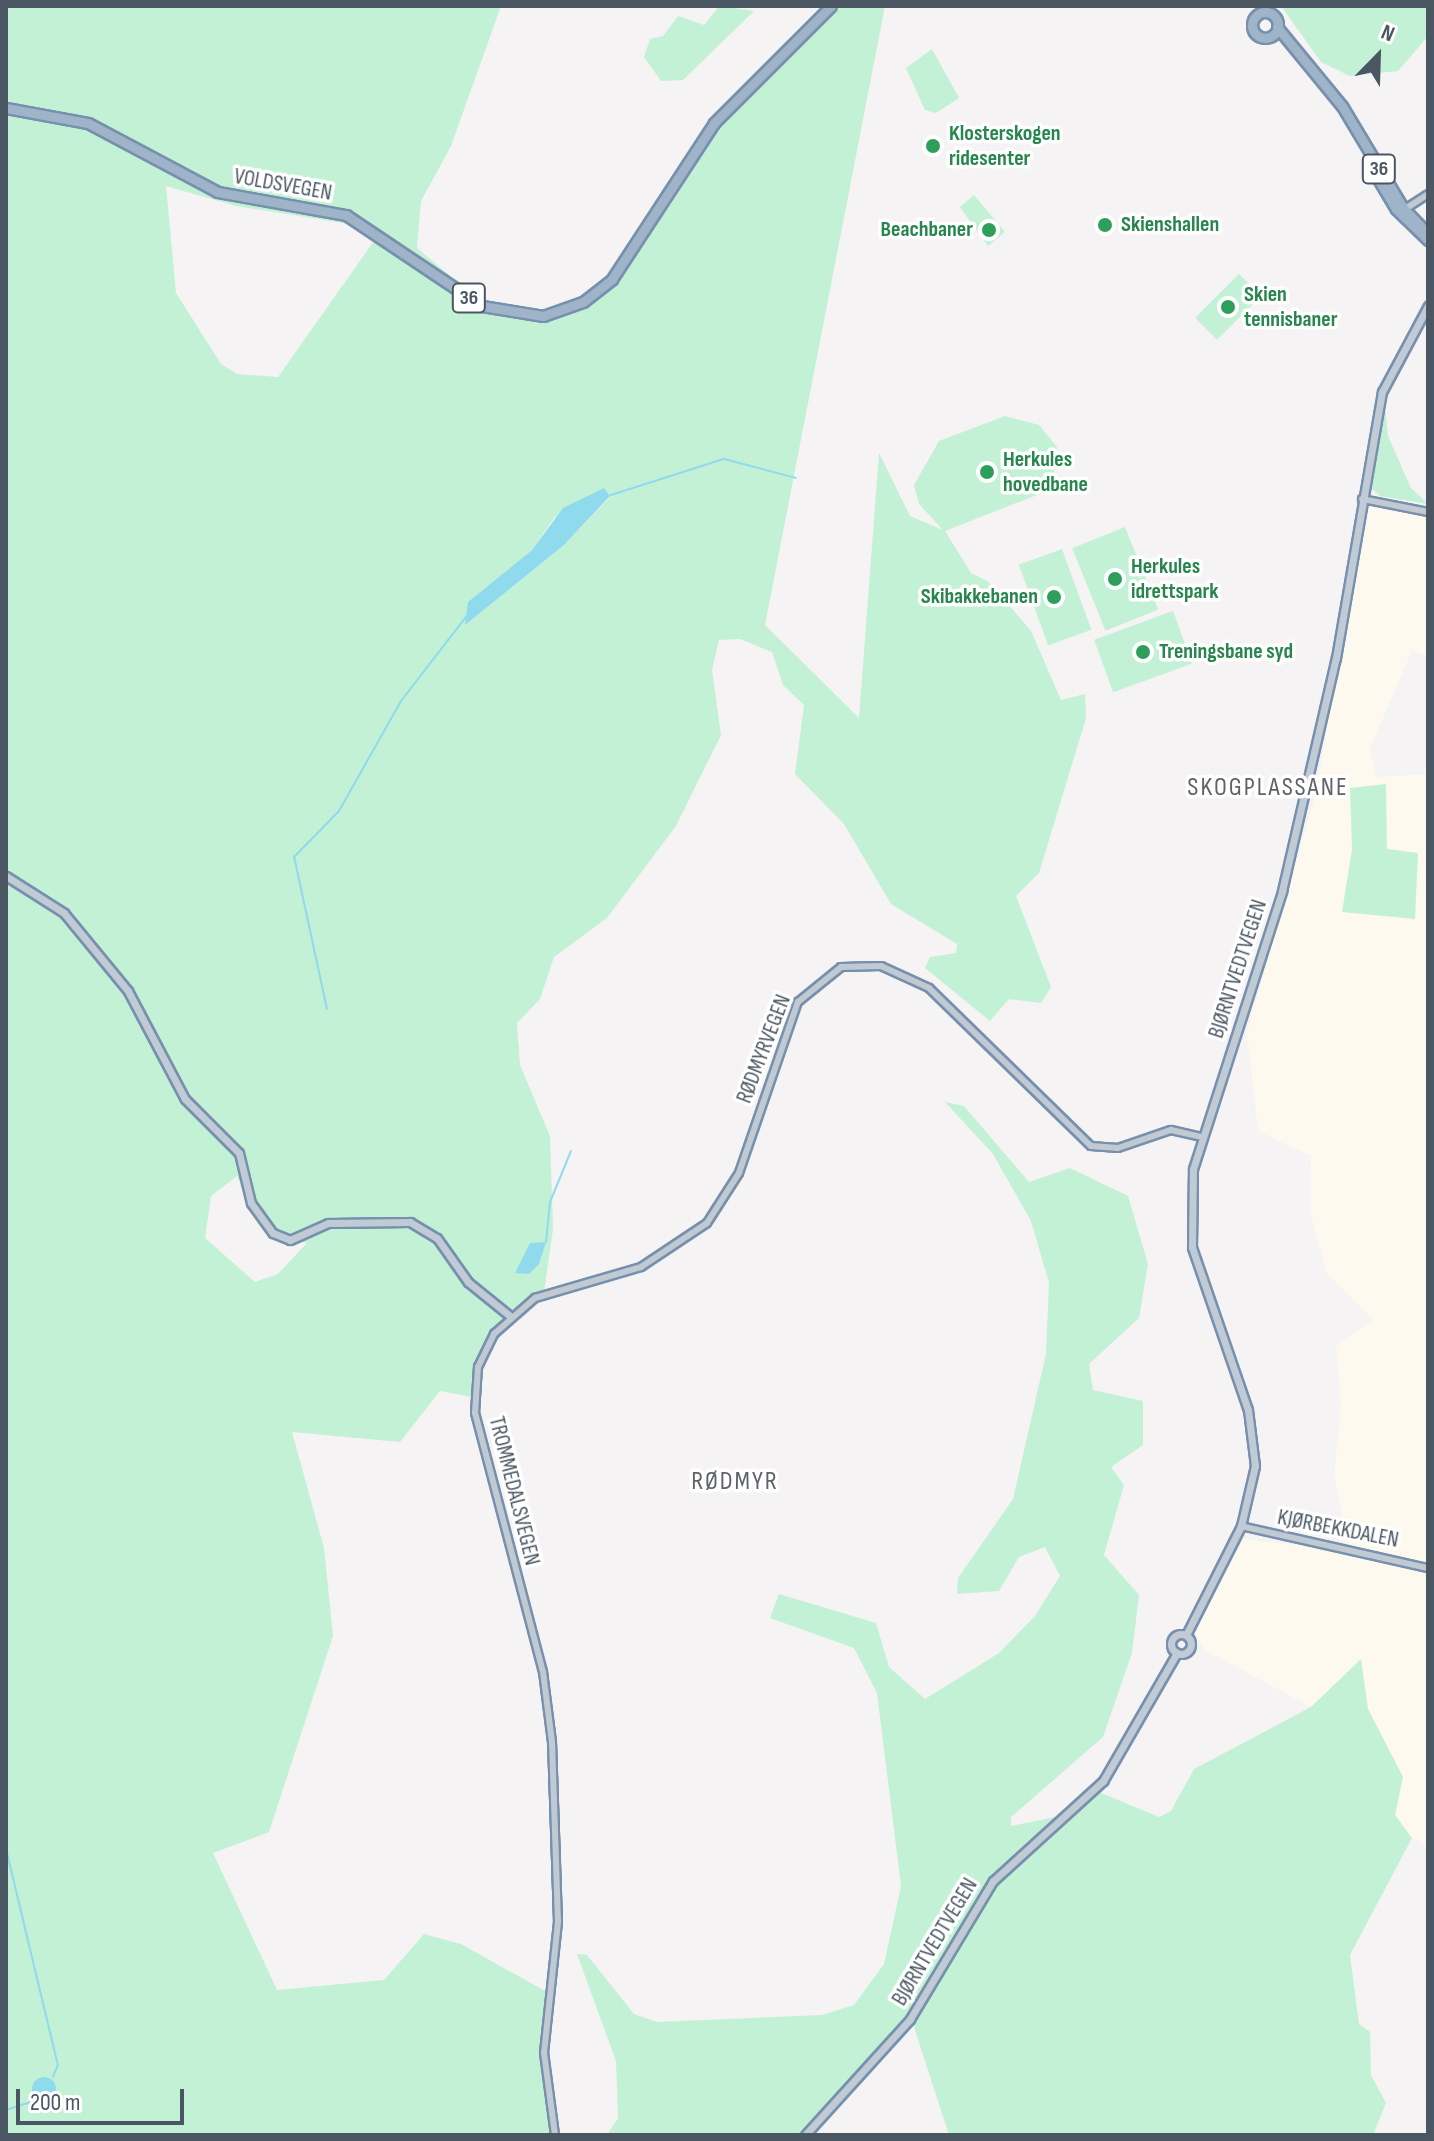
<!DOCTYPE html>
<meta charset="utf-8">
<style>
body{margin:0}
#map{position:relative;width:1434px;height:2141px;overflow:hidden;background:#f5f3f3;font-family:"Sofia Sans Condensed",sans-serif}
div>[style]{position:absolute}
.commercial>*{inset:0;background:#fdf9ef}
.green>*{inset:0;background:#c3f1d5;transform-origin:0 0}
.water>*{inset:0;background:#90daee}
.round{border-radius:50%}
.stream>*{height:2px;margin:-1px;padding:0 1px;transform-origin:1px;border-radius:1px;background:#90daee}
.roads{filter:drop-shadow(2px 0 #7690ad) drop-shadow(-2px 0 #7690ad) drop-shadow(0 2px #7690ad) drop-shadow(0 -2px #7690ad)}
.tertiary>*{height:6px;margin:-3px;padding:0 3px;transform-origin:3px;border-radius:3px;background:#c1cad2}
.secondary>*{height:7px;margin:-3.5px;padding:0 3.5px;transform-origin:3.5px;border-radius:3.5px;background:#c1cbd6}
.secondary>.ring{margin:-3.5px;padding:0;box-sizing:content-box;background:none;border:7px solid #c1cbd6;border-radius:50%}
.trunk>*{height:9px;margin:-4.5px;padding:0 4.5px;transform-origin:4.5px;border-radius:4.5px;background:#9fb4c9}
.trunk>.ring{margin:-4.5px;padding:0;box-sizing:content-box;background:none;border:9px solid #9fb4c9;border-radius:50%}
.dots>*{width:22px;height:22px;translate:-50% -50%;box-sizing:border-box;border:4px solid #fff;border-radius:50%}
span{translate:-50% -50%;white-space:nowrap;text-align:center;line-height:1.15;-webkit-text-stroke:7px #fff;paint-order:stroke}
.shield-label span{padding:2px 6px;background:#fff;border:2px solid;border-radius:6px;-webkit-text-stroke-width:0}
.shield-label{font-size:20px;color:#4a5661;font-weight:700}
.leisure-label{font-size:22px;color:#27864d;font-weight:700}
.left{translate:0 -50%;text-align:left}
.right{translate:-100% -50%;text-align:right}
.street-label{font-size:22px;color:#4a5661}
.quarter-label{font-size:26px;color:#5f6368;letter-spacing:2px}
.frame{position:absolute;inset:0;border:8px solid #4a5661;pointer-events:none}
.north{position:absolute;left:1338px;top:16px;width:80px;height:80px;-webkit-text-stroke:6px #fff;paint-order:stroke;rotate:23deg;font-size:22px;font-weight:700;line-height:32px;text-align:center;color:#4a5661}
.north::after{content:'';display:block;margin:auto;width:28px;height:36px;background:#4a5661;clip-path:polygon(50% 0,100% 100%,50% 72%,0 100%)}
.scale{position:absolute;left:16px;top:2089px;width:168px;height:36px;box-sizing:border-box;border:4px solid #4a5661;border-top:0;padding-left:10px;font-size:24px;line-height:28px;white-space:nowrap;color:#4a5661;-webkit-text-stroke:6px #fff;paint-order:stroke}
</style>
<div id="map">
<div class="commercial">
<div style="clip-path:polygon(1367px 494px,1428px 517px,1428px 656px,1412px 651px,1370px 748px,1376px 777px,1428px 774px,1428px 1844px,1412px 1838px,1395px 1815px,1403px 1777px,1368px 1709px,1361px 1660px,1311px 1707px,1207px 1651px,1194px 1634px,1243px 1539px,1350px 1551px,1334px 1476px,1341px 1405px,1336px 1346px,1373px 1320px,1326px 1273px,1310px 1211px,1311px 1156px,1258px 1131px,1247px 1032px,1316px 792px)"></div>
</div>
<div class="green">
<div style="clip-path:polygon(evenodd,6px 6px,501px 6px,451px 146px,421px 201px,417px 248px,479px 300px,546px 311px,592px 291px,621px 263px,712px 118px,825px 6px,885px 6px,765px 625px,859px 718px,879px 453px,910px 516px,943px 530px,919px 504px,914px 485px,939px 441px,1005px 416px,1039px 425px,1057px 447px,1052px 489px,945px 531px,971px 573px,989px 582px,1031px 631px,1061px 700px,1085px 694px,1086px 718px,1039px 873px,1016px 896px,1051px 987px,1041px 1003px,1009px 999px,990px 1021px,925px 968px,930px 957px,956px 953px,957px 944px,891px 904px,844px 824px,795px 774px,804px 705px,783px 685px,772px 652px,740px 639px,719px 640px,712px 670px,721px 735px,676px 826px,607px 918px,554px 957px,540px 999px,517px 1023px,520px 1065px,550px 1136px,553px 1229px,543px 1300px,514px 1316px,480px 1366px,477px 1398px,440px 1391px,400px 1442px,292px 1432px,324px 1548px,333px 1636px,269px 1832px,213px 1853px,277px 1990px,384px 1980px,424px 1934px,461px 1944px,545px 1991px,541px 2060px,550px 2135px,6px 2135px,6px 6px,166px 186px,236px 206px,349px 224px,374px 241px,278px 377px,237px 374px,221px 364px,176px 293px,166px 186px,6px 6px,604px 488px,610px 497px,564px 545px,465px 625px,476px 596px,532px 550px,554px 518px,604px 488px,6px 6px,237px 1176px,252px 1212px,276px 1238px,307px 1243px,278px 1274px,255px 1282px,205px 1238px,211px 1196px,237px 1176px)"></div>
<div style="clip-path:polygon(719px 6px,754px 11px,683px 80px,661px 81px,644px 57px,650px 39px,663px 36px,678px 16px,704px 25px)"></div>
<div style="clip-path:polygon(1281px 6px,1428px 6px,1428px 36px,1398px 71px,1350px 76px,1321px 62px)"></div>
<div style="clip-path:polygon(932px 49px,959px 98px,936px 113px,925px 110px,906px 68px)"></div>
<div style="clip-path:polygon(974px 195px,1005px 232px,988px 246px,960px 207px)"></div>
<div style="left:1239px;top:274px;width:31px;height:62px;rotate:45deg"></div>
<div style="clip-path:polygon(1384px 398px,1388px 436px,1411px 488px,1428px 504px,1380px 496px,1370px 487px)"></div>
<div style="left:1125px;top:527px;width:89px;height:57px;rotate:68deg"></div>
<div style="left:1062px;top:549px;width:86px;height:46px;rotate:70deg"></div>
<div style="left:1173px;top:611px;width:56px;height:84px;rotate:70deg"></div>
<div style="clip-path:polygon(1386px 784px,1387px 849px,1418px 853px,1415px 919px,1342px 912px,1352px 849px,1350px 788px)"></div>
<div style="clip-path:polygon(945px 1102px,964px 1106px,1029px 1182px,1070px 1168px,1128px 1196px,1148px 1264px,1139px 1318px,1089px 1364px,1093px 1390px,1143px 1401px,1143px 1445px,1111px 1467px,1124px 1485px,1104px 1555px,1139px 1595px,1132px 1653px,1103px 1737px,1011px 1817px,1011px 1826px,1070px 1814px,1099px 1792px,1159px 1817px,1171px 1811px,1194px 1769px,1311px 1707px,1361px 1659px,1368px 1709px,1403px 1777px,1395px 1815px,1412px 1838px,1350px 1955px,1359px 2024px,1370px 2032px,1371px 2075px,1386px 2103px,1373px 2135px,949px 2135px,913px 2024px,814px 2135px,607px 2135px,618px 2118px,616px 2061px,577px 1954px,587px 1955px,634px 2014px,657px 2022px,822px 2015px,854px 2005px,884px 1964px,901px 1886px,877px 1693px,854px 1648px,770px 1618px,779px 1594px,876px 1623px,889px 1667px,925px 1699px,999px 1653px,1035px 1616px,1060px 1576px,1045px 1547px,1019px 1557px,999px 1591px,957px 1594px,958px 1578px,1013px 1499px,1046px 1354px,1049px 1283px,1031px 1221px,993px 1154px)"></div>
</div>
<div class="water">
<div style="clip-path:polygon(604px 488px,610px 496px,564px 545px,465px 625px,468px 602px,532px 550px,563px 508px)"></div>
<div style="clip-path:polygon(546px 1242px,539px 1264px,529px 1274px,515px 1273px,530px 1243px)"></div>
<div class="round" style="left:32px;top:2077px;width:24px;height:24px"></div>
</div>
<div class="stream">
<div style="left:611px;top:495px;width:119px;rotate:-17.7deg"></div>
<div style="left:724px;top:459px;width:74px;rotate:14.8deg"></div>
<div style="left:327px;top:1009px;width:156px;rotate:-102.2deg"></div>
<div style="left:294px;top:857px;width:64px;rotate:-45.6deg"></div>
<div style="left:339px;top:811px;width:126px;rotate:-60.6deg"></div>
<div style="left:401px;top:701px;width:106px;rotate:-52.3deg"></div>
<div style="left:546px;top:1242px;width:40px;rotate:-84.3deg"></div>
<div style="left:550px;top:1202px;width:55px;rotate:-67.6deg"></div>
<div style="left:6px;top:1849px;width:222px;rotate:76.5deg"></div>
<div style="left:58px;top:2065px;width:13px;rotate:113deg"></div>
<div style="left:6px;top:2110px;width:29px;rotate:-18deg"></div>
</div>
<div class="roads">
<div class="tertiary">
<div style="left:1402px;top:211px;width:31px;rotate:-33deg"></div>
<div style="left:1362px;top:499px;width:67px;rotate:11.1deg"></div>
<div style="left:1241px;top:1526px;width:192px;rotate:12.7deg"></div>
<div style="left:555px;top:2135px;width:83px;rotate:-97.6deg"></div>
<div style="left:544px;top:2053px;width:132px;rotate:-83.9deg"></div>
<div style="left:558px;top:1922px;width:180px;rotate:-91.9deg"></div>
<div style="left:552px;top:1742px;width:71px;rotate:-97.3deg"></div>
<div style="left:543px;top:1672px;width:268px;rotate:-104.7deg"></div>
<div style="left:475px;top:1413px;width:46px;rotate:-86.3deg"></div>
<div style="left:478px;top:1367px;width:37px;rotate:-64deg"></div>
<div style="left:494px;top:1334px;width:55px;rotate:-41.3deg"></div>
<div style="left:535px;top:1298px;width:110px;rotate:-16.3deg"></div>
<div style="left:641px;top:1267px;width:79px;rotate:-33.7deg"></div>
<div style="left:707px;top:1223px;width:59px;rotate:-57.4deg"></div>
<div style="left:739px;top:1173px;width:181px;rotate:-71deg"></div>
<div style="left:798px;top:1002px;width:55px;rotate:-39.1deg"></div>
<div style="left:841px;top:967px;width:40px;rotate:-1.4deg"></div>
<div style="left:881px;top:966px;width:53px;rotate:24.6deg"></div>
<div style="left:929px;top:988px;width:226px;rotate:44.3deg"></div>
<div style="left:1091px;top:1146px;width:27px;rotate:4deg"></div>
<div style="left:1118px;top:1148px;width:56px;rotate:-18.8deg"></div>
<div style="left:1171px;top:1130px;width:32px;rotate:13deg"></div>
</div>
<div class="secondary">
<div style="left:6px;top:876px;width:69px;rotate:32.5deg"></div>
<div style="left:64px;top:913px;width:101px;rotate:50.6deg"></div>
<div style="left:128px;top:991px;width:122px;rotate:62.2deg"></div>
<div style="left:185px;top:1099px;width:76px;rotate:45deg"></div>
<div style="left:239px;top:1153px;width:51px;rotate:76.5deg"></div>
<div style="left:251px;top:1203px;width:37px;rotate:54deg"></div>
<div style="left:273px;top:1233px;width:18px;rotate:22deg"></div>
<div style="left:290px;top:1240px;width:42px;rotate:-24.1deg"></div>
<div style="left:328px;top:1223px;width:82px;rotate:-0.7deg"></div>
<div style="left:410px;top:1222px;width:31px;rotate:31deg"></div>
<div style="left:437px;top:1238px;width:54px;rotate:54.8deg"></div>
<div style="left:468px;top:1282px;width:54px;rotate:39deg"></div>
<div class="ring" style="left:1171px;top:1634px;width:13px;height:13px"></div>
<div style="left:1186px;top:1635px;width:122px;rotate:-63.2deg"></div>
<div style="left:1241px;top:1526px;width:62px;rotate:-76.9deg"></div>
<div style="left:1255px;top:1466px;width:56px;rotate:-97.1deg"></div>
<div style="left:1248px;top:1410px;width:172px;rotate:-109deg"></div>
<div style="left:1192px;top:1247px;width:78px;rotate:-89.3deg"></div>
<div style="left:1193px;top:1169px;width:292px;rotate:-72.2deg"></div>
<div style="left:1282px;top:891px;width:239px;rotate:-77deg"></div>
<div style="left:1336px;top:658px;width:270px;rotate:-80.2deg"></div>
<div style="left:1382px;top:392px;width:98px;rotate:-61.9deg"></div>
<div style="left:805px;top:2135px;width:156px;rotate:-47.8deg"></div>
<div style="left:910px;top:2019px;width:161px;rotate:-59deg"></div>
<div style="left:993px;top:1881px;width:149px;rotate:-42.3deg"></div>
<div style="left:1103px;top:1781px;width:148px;rotate:-60deg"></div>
</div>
<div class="trunk">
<div class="ring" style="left:1252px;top:12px;width:17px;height:17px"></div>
<div style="left:1277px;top:27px;width:102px;rotate:50.6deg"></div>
<div style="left:1342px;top:106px;width:119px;rotate:59.1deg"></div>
<div style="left:1403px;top:208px;width:36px;rotate:46deg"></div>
<div style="left:6px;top:108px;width:83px;rotate:10.4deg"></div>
<div style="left:88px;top:123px;width:147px;rotate:28deg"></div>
<div style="left:218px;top:192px;width:130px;rotate:10.2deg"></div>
<div style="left:346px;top:215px;width:164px;rotate:33.8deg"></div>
<div style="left:482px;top:306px;width:62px;rotate:9.3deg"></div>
<div style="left:543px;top:316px;width:42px;rotate:-19.3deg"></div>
<div style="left:583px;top:302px;width:37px;rotate:-38deg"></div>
<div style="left:612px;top:279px;width:186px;rotate:-56.8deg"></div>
<div style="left:714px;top:123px;width:165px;rotate:-45deg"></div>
<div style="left:1371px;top:167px;width:49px;rotate:59.2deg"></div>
<div style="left:1396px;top:209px;width:45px;rotate:44.1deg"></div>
</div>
</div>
<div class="dots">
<div style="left:933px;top:146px;background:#2e9e5b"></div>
<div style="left:1105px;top:225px;background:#2e9e5b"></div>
<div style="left:989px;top:230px;background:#2e9e5b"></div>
<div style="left:1228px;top:307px;background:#2e9e5b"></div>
<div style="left:987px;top:472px;background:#2e9e5b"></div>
<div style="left:1115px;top:579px;background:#2e9e5b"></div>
<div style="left:1054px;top:597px;background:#2e9e5b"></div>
<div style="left:1143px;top:652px;background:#2e9e5b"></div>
</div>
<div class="shield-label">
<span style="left:1379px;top:169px">36</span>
<span style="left:469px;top:298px">36</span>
</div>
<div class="leisure-label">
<span class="left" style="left:949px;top:146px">Klosterskogen<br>ridesenter</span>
<span class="left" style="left:1121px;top:225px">Skienshallen</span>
<span class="right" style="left:973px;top:230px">Beachbaner</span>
<span class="left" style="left:1244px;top:307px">Skien<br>tennisbaner</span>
<span class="left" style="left:1003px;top:472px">Herkules<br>hovedbane</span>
<span class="left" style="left:1131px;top:579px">Herkules<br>idrettspark</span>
<span class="right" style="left:1038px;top:597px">Skibakkebanen</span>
<span class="left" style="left:1159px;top:652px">Treningsbane syd</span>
</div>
<div class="street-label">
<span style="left:283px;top:185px;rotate:10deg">VOLDSVEGEN</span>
<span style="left:1238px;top:969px;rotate:-72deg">BJØRNTVEDTVEGEN</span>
<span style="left:764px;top:1049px;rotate:-69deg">RØDMYRVEGEN</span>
<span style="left:514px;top:1491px;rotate:76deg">TROMMEDALSVEGEN</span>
<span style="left:1338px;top:1529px;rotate:11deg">KJØRBEKKDALEN</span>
<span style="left:935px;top:1942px;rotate:-59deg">BJØRNTVEDTVEGEN</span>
</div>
<div class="quarter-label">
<span style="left:1268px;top:788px">SKOGPLASSANE</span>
<span style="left:735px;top:1482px">RØDMYR</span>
</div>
<div class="frame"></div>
<div class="north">N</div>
<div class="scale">200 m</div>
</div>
